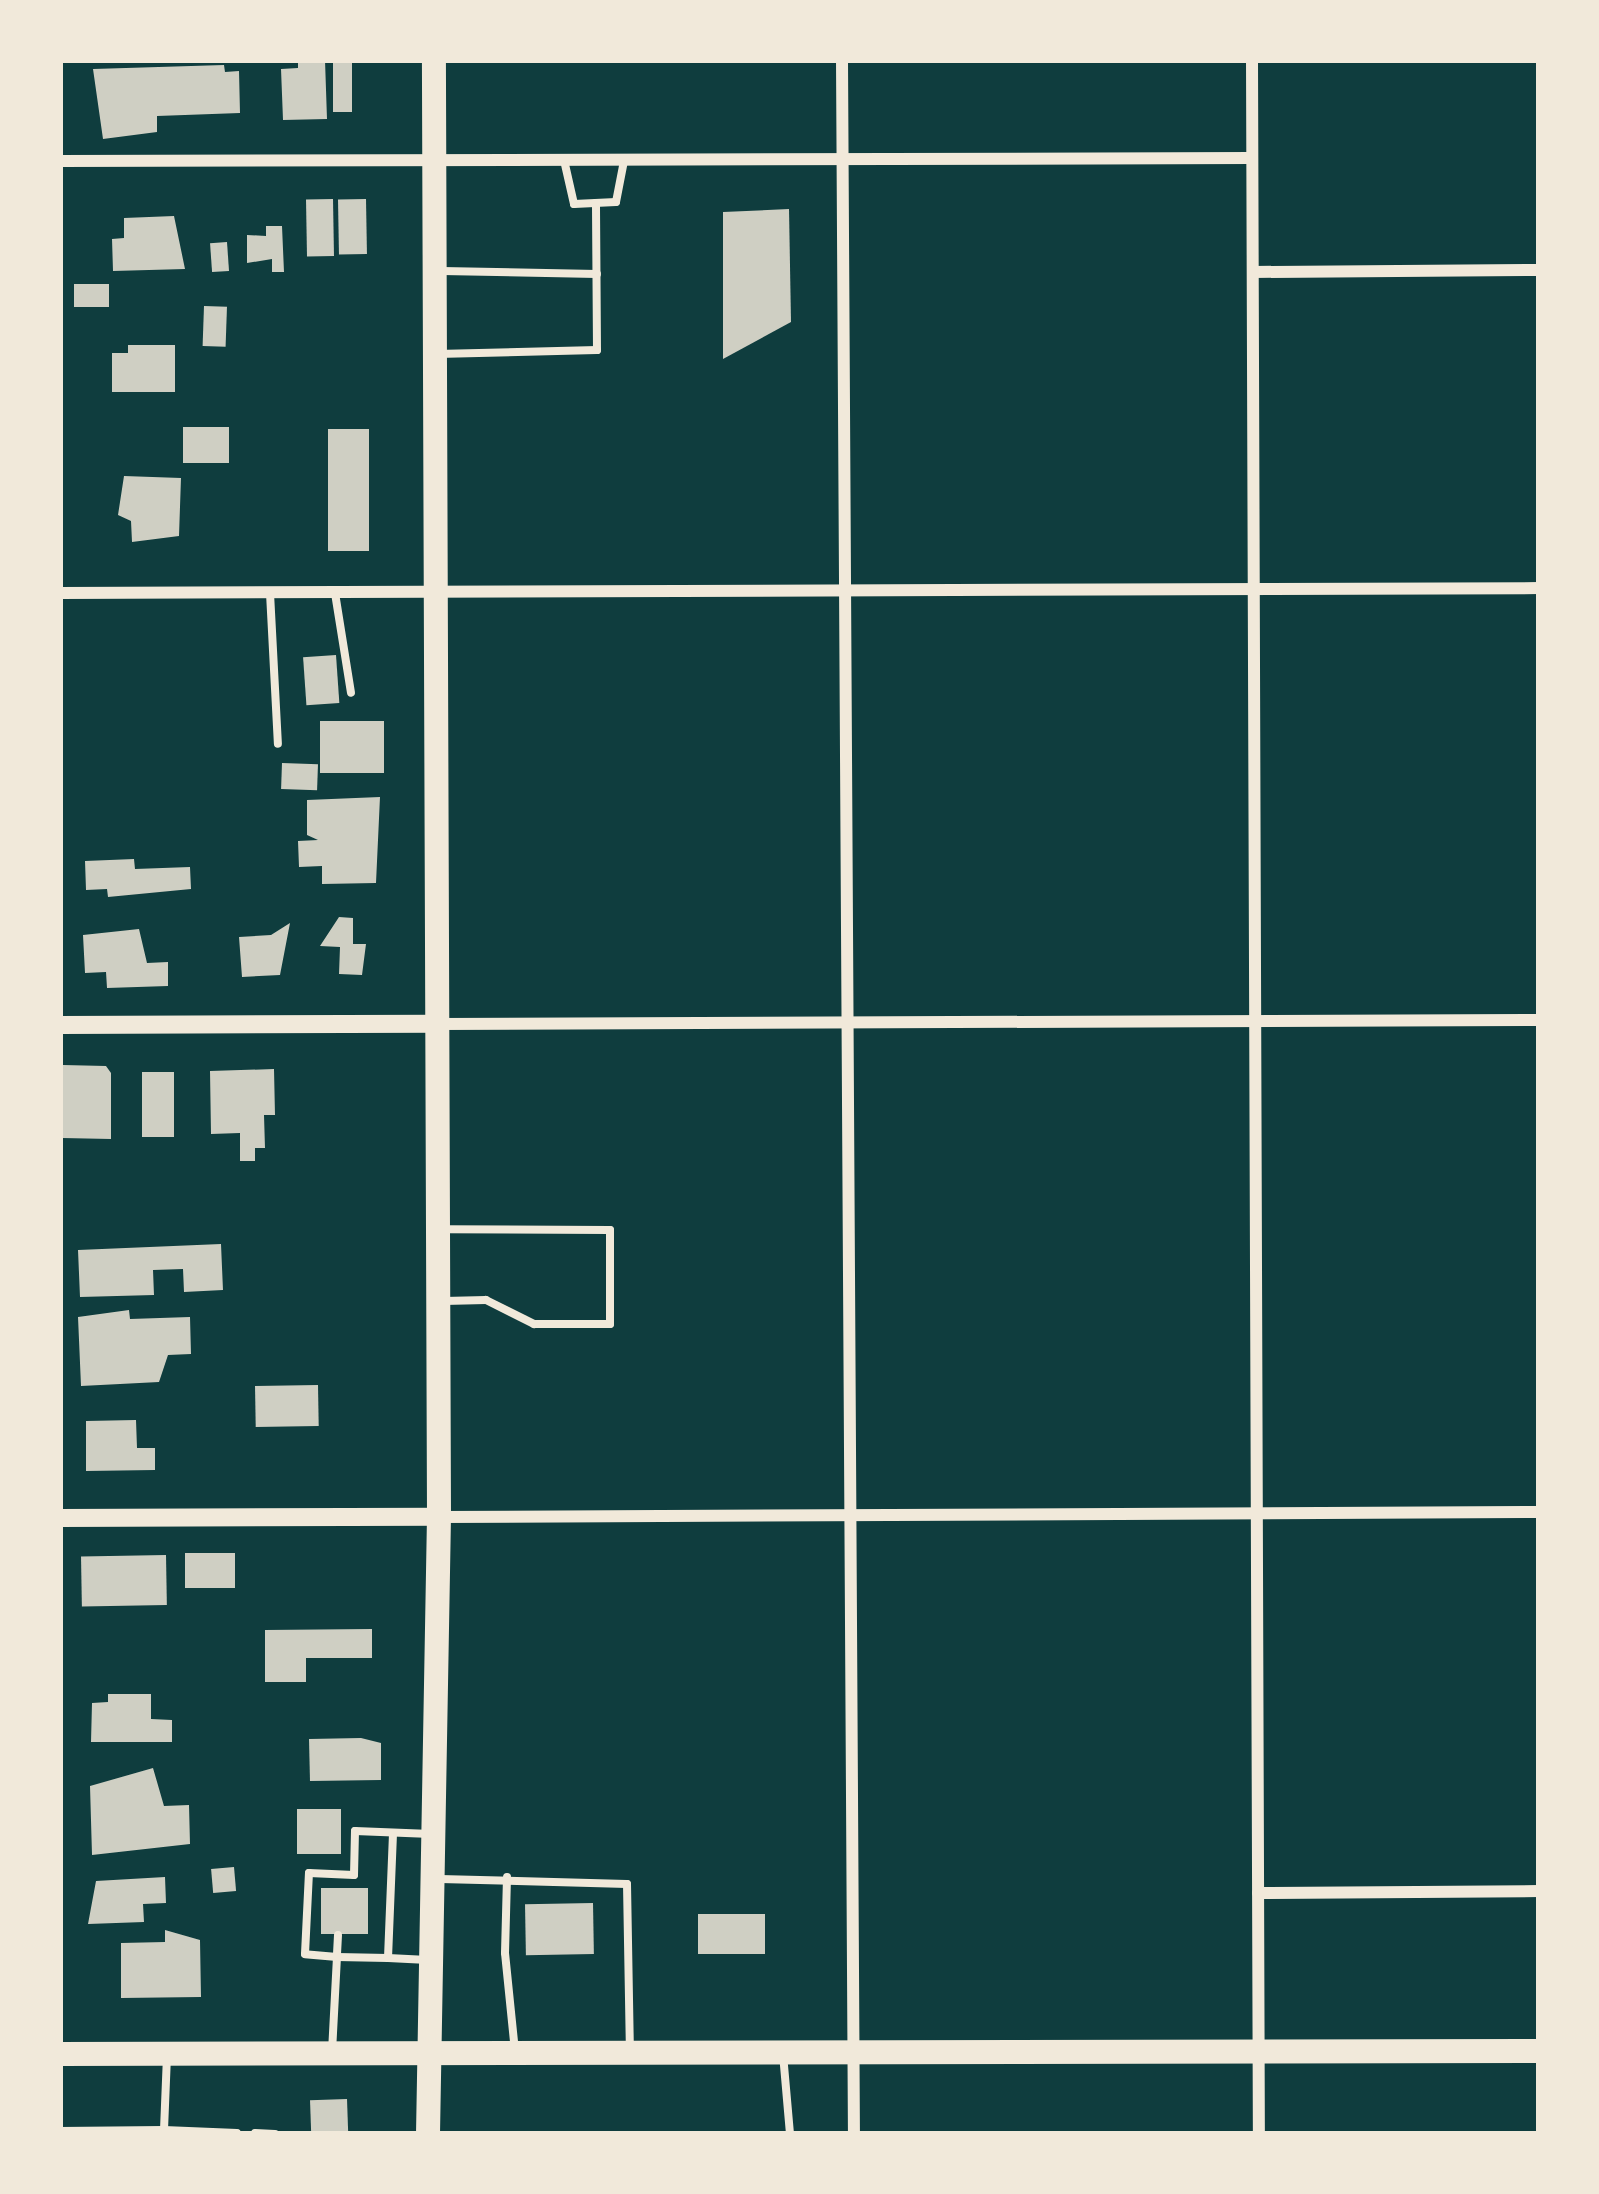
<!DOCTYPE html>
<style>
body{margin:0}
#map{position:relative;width:1599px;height:2194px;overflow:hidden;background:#0f3d3e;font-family:"Archivo Narrow",sans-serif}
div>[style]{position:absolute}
.building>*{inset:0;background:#cfcfc3;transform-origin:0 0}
.service>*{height:8px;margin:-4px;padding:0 4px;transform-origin:4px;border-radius:4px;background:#f1e9da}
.minor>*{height:12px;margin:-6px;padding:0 6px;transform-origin:6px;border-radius:6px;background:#f1e9da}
.tertiary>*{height:18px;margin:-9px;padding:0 9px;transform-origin:9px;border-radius:9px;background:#f1e9da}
.primary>*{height:24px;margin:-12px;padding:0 12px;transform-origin:12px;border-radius:12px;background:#f1e9da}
span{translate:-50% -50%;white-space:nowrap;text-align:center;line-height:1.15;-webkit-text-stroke:12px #f1e9da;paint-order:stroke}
.frame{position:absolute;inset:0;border:63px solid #f1e9da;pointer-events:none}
</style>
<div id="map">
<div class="building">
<div style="clip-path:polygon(298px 60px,325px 60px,327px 119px,283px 120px,281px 69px,298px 68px)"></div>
<div style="left:333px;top:60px;width:19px;height:52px"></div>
<div style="clip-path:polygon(224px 65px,225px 72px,239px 71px,240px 113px,157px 116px,157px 132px,103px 139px,93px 69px)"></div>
<div style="left:333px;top:199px;width:57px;height:27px;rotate:89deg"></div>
<div style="left:366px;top:199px;width:55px;height:28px;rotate:89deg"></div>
<div style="clip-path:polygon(789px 209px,791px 322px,723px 359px,723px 212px)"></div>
<div style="clip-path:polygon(174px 216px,185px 269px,113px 271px,112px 239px,124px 238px,124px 218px)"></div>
<div style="clip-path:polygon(266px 226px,282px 226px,284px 272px,272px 272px,272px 259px,247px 263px,247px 235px,266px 236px)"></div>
<div style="left:227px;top:242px;width:29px;height:17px;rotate:86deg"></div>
<div style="left:74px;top:284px;width:35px;height:23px"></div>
<div style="left:204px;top:306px;width:23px;height:40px;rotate:2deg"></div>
<div style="clip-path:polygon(128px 345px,175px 345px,175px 392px,112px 392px,112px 353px,128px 353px)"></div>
<div style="left:229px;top:427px;width:36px;height:46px;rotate:90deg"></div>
<div style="left:369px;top:429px;width:122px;height:41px;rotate:90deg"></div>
<div style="clip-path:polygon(124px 476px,181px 478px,179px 536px,132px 542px,131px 521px,118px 515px)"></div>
<div style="left:336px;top:655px;width:48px;height:33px;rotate:86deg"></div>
<div style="left:320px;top:721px;width:64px;height:52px"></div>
<div style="left:282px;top:763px;width:36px;height:26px;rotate:2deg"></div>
<div style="clip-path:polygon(380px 797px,376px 883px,322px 884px,322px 866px,299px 867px,298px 841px,318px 840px,307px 835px,307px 800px)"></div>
<div style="clip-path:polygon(134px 859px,135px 869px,190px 867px,191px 889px,108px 897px,107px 889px,86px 890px,85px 861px)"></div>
<div style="clip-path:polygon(339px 917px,353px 918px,353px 944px,366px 944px,362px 975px,339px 974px,340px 947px,320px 946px)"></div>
<div style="clip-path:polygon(290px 923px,280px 975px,242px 977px,239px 937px,271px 935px)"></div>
<div style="clip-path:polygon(139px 929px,147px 963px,168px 962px,168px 986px,107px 988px,106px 972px,85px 973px,83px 935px)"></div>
<div style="clip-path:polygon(63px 1065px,106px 1066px,111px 1073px,111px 1139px,62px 1138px)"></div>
<div style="clip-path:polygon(274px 1069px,275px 1115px,264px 1115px,265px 1148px,255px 1148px,255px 1161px,240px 1161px,240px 1133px,211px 1134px,210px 1071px)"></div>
<div style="left:142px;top:1072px;width:32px;height:65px"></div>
<div style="clip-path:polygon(221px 1244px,223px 1290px,184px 1292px,183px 1269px,153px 1270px,154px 1295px,80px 1297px,78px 1250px)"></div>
<div style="clip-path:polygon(129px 1310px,130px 1319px,190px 1317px,191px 1354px,168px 1355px,159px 1382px,81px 1386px,78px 1317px)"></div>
<div style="left:318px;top:1385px;width:41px;height:63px;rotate:89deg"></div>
<div style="clip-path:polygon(136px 1420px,137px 1448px,155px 1448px,155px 1470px,86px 1471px,86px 1421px)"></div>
<div style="left:185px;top:1553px;width:50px;height:35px"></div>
<div style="left:166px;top:1555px;width:50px;height:85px;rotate:89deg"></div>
<div style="clip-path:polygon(372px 1629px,372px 1658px,306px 1658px,306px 1682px,265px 1682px,265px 1630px)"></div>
<div style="clip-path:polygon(108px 1694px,151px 1694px,151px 1719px,172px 1720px,172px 1742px,91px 1742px,92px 1703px,108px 1702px)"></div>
<div style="clip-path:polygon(361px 1738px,381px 1743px,381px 1780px,310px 1781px,309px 1739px)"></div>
<div style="clip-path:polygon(153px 1768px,164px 1806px,189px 1805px,190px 1844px,92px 1855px,90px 1786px)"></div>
<div style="left:297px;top:1809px;width:44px;height:45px"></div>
<div style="left:234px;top:1867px;width:24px;height:23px;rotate:85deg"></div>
<div style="clip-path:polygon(165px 1877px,166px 1903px,143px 1904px,144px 1922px,88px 1924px,96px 1881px)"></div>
<div style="left:368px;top:1888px;width:46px;height:47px;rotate:90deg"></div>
<div style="left:593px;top:1903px;width:51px;height:68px;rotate:89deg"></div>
<div style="left:698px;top:1914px;width:67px;height:40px"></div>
<div style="clip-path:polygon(165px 1930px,200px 1940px,201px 1997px,121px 1998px,121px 1943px,165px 1942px)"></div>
<div style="left:347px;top:2099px;width:35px;height:37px;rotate:88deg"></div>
</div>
<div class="service">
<div style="left:564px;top:160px;width:45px;rotate:77.2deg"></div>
<div style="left:574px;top:204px;width:42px;rotate:-2.7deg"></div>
<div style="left:616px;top:202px;width:42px;rotate:-79deg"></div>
<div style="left:442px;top:271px;width:155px;rotate:1.1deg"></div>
<div style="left:437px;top:354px;width:160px;rotate:-1.4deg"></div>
<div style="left:597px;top:350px;width:147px;rotate:-90.4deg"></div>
<div style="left:270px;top:593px;width:151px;rotate:87deg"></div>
<div style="left:335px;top:593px;width:101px;rotate:80.9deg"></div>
<div style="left:444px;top:1301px;width:42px;rotate:-1.4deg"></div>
<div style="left:486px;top:1300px;width:54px;rotate:26.6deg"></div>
<div style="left:534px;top:1324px;width:76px"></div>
<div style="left:610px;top:1324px;width:94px;rotate:-90deg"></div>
<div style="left:610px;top:1230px;width:165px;rotate:-179.7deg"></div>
<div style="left:507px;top:1877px;width:76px;rotate:91.5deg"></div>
<div style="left:505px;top:1953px;width:99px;rotate:84.2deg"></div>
<div style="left:440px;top:1879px;width:187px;rotate:1.5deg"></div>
<div style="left:627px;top:1884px;width:167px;rotate:89deg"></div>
<div style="left:338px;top:1935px;width:22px;rotate:93deg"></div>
<div style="left:337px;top:1957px;width:51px;rotate:1.1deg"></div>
<div style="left:388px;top:1958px;width:125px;rotate:-87.7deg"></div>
<div style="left:388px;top:1958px;width:40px;rotate:2.9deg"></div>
<div style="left:332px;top:2052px;width:95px;rotate:-87deg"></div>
<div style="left:337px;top:1957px;width:32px;rotate:-175deg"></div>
<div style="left:305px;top:1954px;width:81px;rotate:-87.2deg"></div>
<div style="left:309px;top:1873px;width:45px;rotate:2.5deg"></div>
<div style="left:354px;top:1875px;width:44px;rotate:-88.7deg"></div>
<div style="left:355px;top:1831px;width:76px;rotate:2.3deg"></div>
<div style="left:783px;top:2054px;width:80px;rotate:85deg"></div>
<div style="left:164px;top:2130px;width:73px;rotate:2.4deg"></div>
<div style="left:60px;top:2131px;width:104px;rotate:-0.6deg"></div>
<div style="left:164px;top:2130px;width:75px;rotate:-87.7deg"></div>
<div style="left:255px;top:2133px;width:20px;rotate:3deg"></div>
</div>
<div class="minor">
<div style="left:842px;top:60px;width:2074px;rotate:89.67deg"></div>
<div style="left:1252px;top:60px;width:2074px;rotate:89.81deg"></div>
<div style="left:60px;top:161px;width:1192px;rotate:-0.14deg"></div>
<div style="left:1253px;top:272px;width:286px;rotate:-0.4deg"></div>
<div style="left:60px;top:593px;width:1479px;rotate:-0.19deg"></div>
<div style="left:438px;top:1024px;width:1101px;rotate:-0.21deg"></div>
<div style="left:440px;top:1517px;width:1099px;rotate:-0.26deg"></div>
<div style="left:1258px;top:1893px;width:281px;rotate:-0.4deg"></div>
</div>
<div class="tertiary">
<div style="left:60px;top:1025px;width:377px;rotate:-0.2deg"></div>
<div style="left:60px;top:1518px;width:379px;rotate:-0.2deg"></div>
</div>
<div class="primary">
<div style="left:60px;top:2054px;width:1479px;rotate:-0.12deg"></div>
<div style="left:428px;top:2134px;width:617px;rotate:-88.98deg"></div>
<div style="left:439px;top:1517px;width:1457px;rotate:-90.2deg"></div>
</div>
<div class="frame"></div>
</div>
